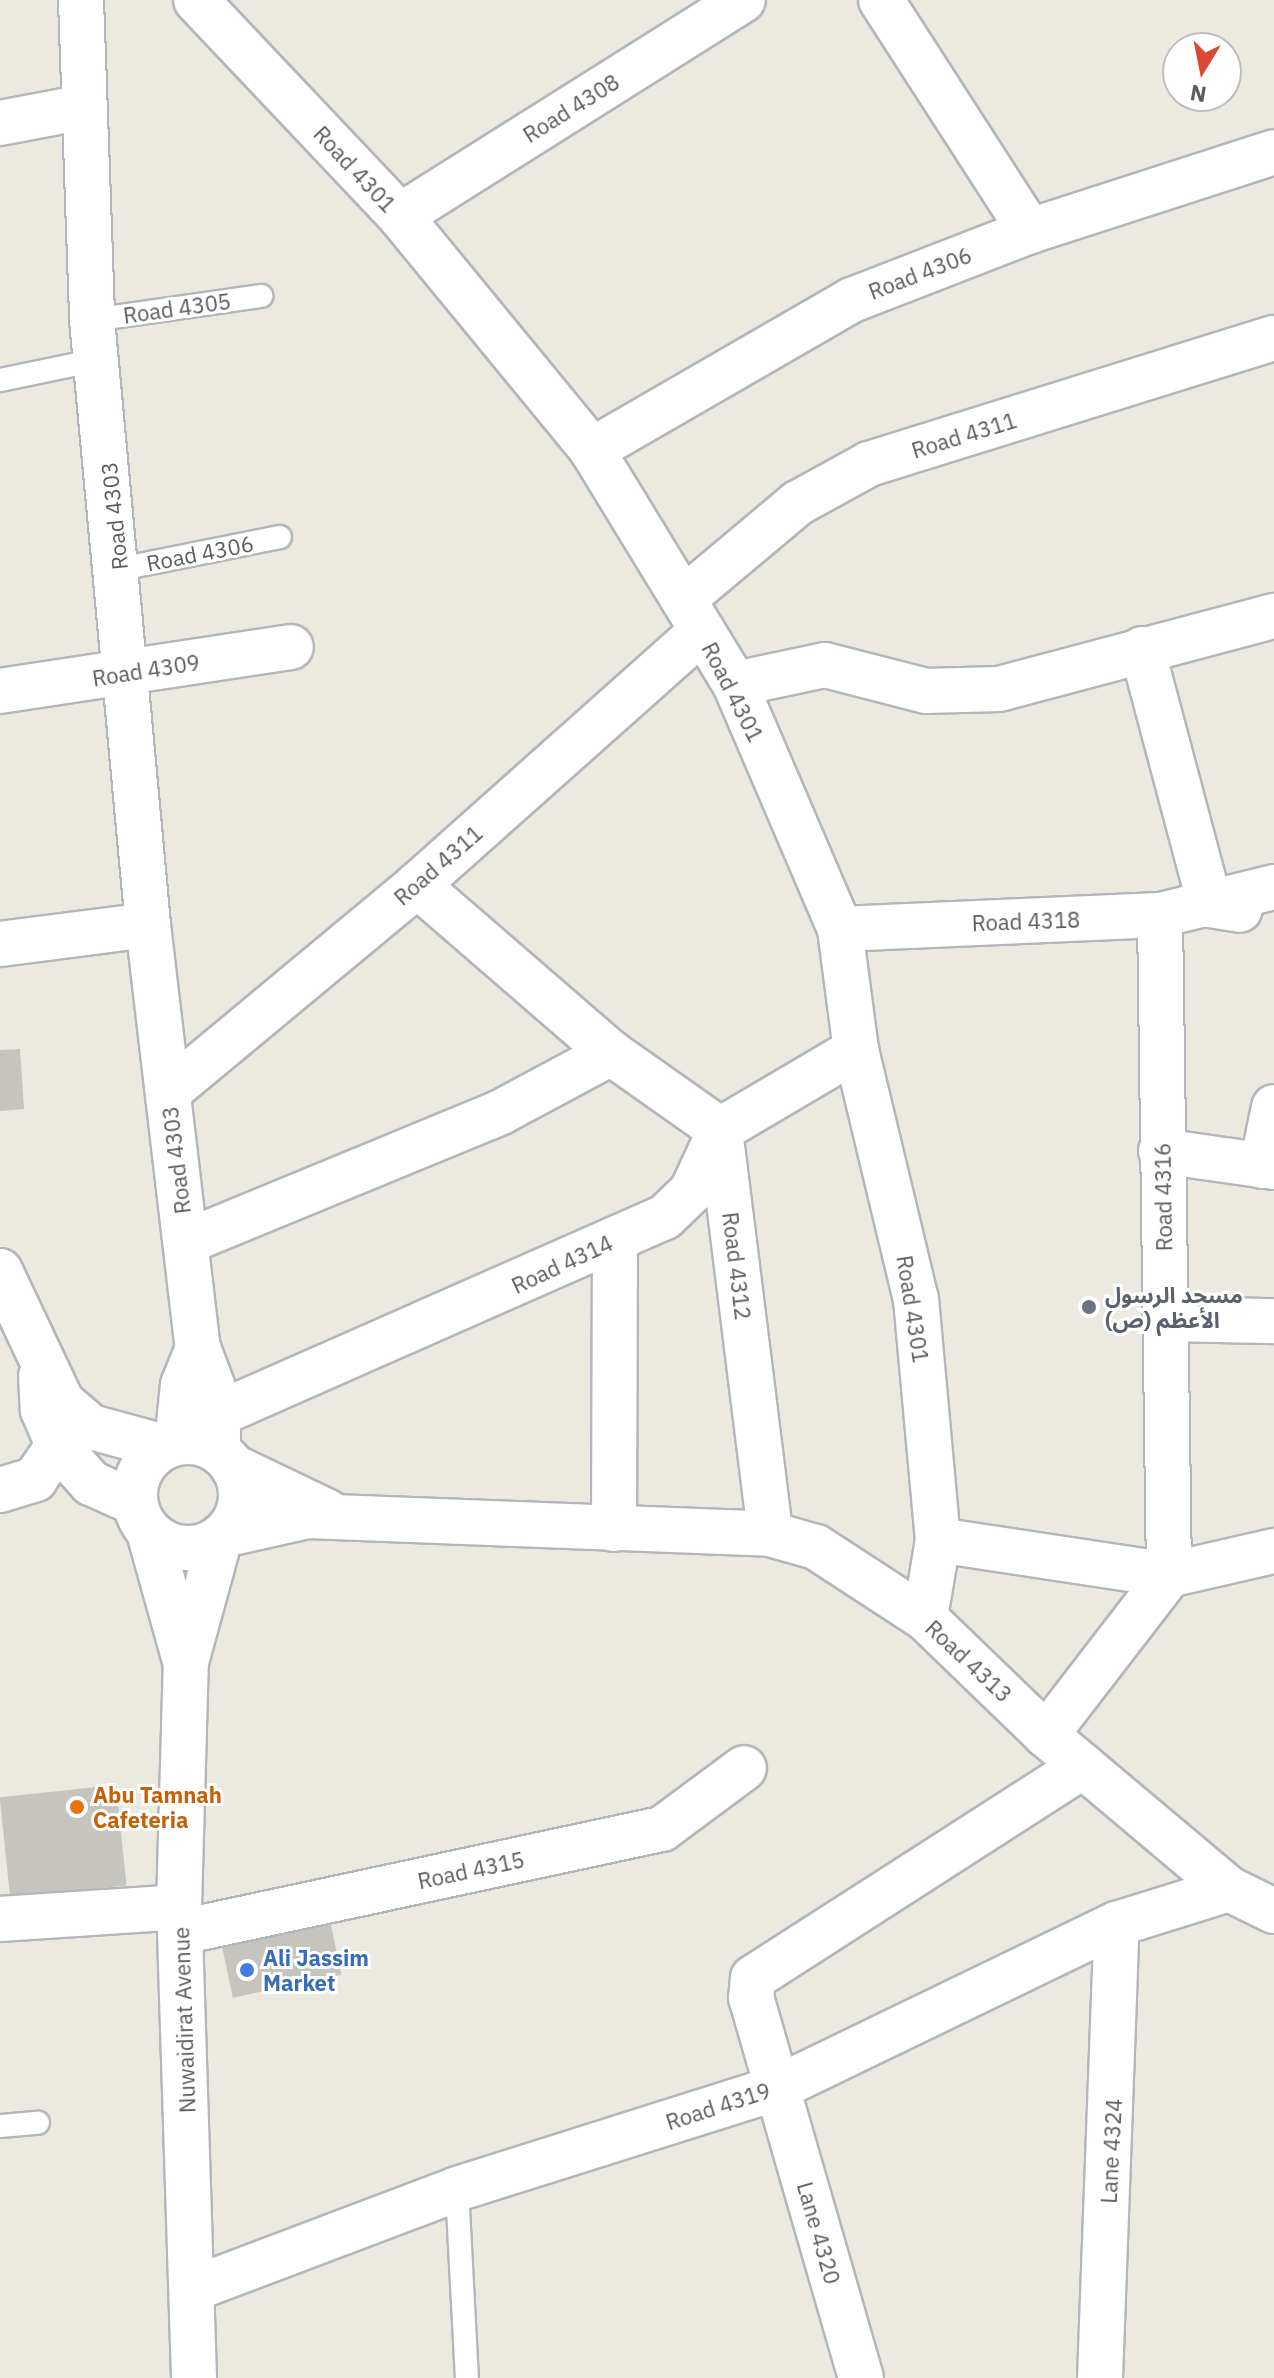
<!DOCTYPE html>
<meta charset="utf-8">
<style>
body{margin:0}
#map{position:relative;width:1274px;height:2378px;overflow:hidden;background:#ebe9e0;font-family:"IBM Plex Sans","Noto Sans Arabic",sans-serif}
div>[style]{position:absolute}
.building>*{inset:0;background:#c6c4be;transform-origin:0 0}
.roads{filter:drop-shadow(2px 0 #b3b6ba) drop-shadow(-2px 0 #b3b6ba) drop-shadow(0 2px #b3b6ba) drop-shadow(0 -2px #b3b6ba)}
.lane>*{height:22px;margin:-11px;padding:0 11px;transform-origin:11px;border-radius:11px;background:#fff}
.street>*{height:44px;margin:-22px;padding:0 22px;transform-origin:22px;border-radius:22px;background:#fff}
.secondary>*{height:44px;margin:-22px;padding:0 22px;transform-origin:22px;border-radius:22px;background:#fff}
.secondary>.ring{margin:-22px;padding:0;box-sizing:content-box;background:none;border:44px solid #fff;border-radius:50%}
.dots>*{width:22px;height:22px;translate:-50% -50%;box-sizing:border-box;border:4px solid #fff;border-radius:50%}
span{translate:-50% -50%;white-space:nowrap;text-align:center;line-height:1.15;-webkit-text-stroke:6px #fff;paint-order:stroke}
.street-label{font-size:22px;color:#595c60}
.worship-label{font-size:22px;color:#5b616d;font-weight:700}
.left{translate:0 -50%;text-align:left}
.food-label{font-size:22px;color:#c56008;font-weight:700}
.shop-label{font-size:22px;color:#366cbe;font-weight:700}
.north{position:absolute;left:1162px;top:32px;width:80px;height:80px;box-sizing:border-box;background:#fff;border:2px solid #bdbebf;border-radius:50%;rotate:190deg;font-size:22px;font-weight:700;line-height:32px;text-align:center;color:#595c60}
.north::after{content:'';display:block;margin:auto;width:28px;height:36px;background:#dd4834;clip-path:polygon(50% 0,100% 100%,50% 72%,0 100%)}
</style>
<div id="map">
<div class="building">
<div style="clip-path:polygon(20px 1049px,24px 1109px,0 1111px,0 1050px)"></div>
<div style="left:116px;top:1785px;width:101px;height:117px;rotate:84deg"></div>
<div style="left:329px;top:1916px;width:60px;height:111px;rotate:78deg"></div>
</div>
<div class="roads">
<div class="lane">
<div style="left:92px;top:320px;width:171px;rotate:-8.1deg"></div>
<div style="left:0;top:380px;width:99px;rotate:-11.7deg"></div>
<div style="left:120px;top:569px;width:163px;rotate:-11.3deg"></div>
<div style="left:0;top:2126px;width:38px;rotate:-5deg"></div>
<div style="left:457px;top:2189px;width:189px;rotate:87deg"></div>
</div>
<div class="street">
<div style="left:81px;top:0;width:320px;rotate:88deg"></div>
<div style="left:92px;top:320px;width:608px;rotate:84.71deg"></div>
<div style="left:148px;top:925px;width:426px;rotate:83.3deg"></div>
<div style="left:198px;top:1348px;width:57px;rotate:69.3deg"></div>
<div style="left:218px;top:1401px;width:50px;rotate:90deg"></div>
<div style="left:196px;top:0;width:297px;rotate:46.6deg"></div>
<div style="left:400px;top:216px;width:303px;rotate:50.6deg"></div>
<div style="left:592px;top:450px;width:274px;rotate:58.6deg"></div>
<div style="left:735px;top:684px;width:267px;rotate:66.8deg"></div>
<div style="left:840px;top:929px;width:122px;rotate:82.5deg"></div>
<div style="left:856px;top:1050px;width:256px;rotate:76.5deg"></div>
<div style="left:916px;top:1299px;width:242px;rotate:84.8deg"></div>
<div style="left:938px;top:1540px;width:79px;rotate:99.5deg"></div>
<div style="left:881px;top:0;width:275px;rotate:57.2deg"></div>
<div style="left:0;top:123px;width:86px;rotate:-10.7deg"></div>
<div style="left:400px;top:216px;width:405px;rotate:-32.2deg"></div>
<div style="left:592px;top:450px;width:300px;rotate:-30deg"></div>
<div style="left:852px;top:300px;width:191px;rotate:-21.2deg"></div>
<div style="left:1030px;top:231px;width:256px;rotate:-17.9deg"></div>
<div style="left:687px;top:596px;width:145px;rotate:-40deg"></div>
<div style="left:798px;top:503px;width:81px;rotate:-28.8deg"></div>
<div style="left:869px;top:464px;width:424px;rotate:-17.3deg"></div>
<div style="left:1142px;top:649px;width:265px;rotate:75.1deg"></div>
<div style="left:1210px;top:905px;width:30px;rotate:9deg"></div>
<div style="left:735px;top:684px;width:92px;rotate:-11.9deg"></div>
<div style="left:825px;top:665px;width:104px;rotate:14.4deg"></div>
<div style="left:926px;top:691px;width:73px;rotate:-1.6deg"></div>
<div style="left:999px;top:689px;width:285px;rotate:-14.9deg"></div>
<div style="left:0;top:691px;width:294px;rotate:-8.6deg"></div>
<div style="left:417px;top:885px;width:257px;rotate:40.9deg"></div>
<div style="left:611px;top:1053px;width:133px;rotate:35.2deg"></div>
<div style="left:720px;top:1130px;width:407px;rotate:82.9deg"></div>
<div style="left:840px;top:929px;width:320px;rotate:-2.5deg"></div>
<div style="left:1160px;top:915px;width:117px;rotate:-13.8deg"></div>
<div style="left:0;top:944px;width:149px;rotate:-7.3deg"></div>
<div style="left:168px;top:1092px;width:324px;rotate:-39.7deg"></div>
<div style="left:417px;top:885px;width:382px;rotate:-41.7deg"></div>
<div style="left:1161px;top:1151px;width:114px;rotate:8.1deg"></div>
<div style="left:1262px;top:1166px;width:60px;rotate:-78.5deg"></div>
<div style="left:186px;top:1242px;width:341px;rotate:-22.4deg"></div>
<div style="left:501px;top:1112px;width:125px;rotate:-28.2deg"></div>
<div style="left:1165px;top:1319px;width:109px;rotate:1.1deg"></div>
<div style="left:218px;top:1414px;width:488px;rotate:-23.8deg"></div>
<div style="left:665px;top:1217px;width:37px;rotate:-44deg"></div>
<div style="left:692px;top:1191px;width:67px;rotate:-65.3deg"></div>
<div style="left:720px;top:1130px;width:158px;rotate:-30.5deg"></div>
<div style="left:177px;top:1443px;width:58px;rotate:-84.1deg"></div>
<div style="left:183px;top:1385px;width:40px;rotate:-68deg"></div>
<div style="left:232px;top:1466px;width:106px;rotate:25.6deg"></div>
<div style="left:0;top:1490px;width:37px;rotate:-17deg"></div>
<div style="left:35px;top:1479px;width:40px;rotate:-55.1deg"></div>
<div style="left:614px;top:1529px;width:290px;rotate:-89.8deg"></div>
<div style="left:223px;top:1535px;width:87px;rotate:-12.6deg"></div>
<div style="left:308px;top:1516px;width:462px;rotate:2.2deg"></div>
<div style="left:770px;top:1534px;width:48px;rotate:15.8deg"></div>
<div style="left:816px;top:1547px;width:130px;rotate:33.1deg"></div>
<div style="left:925px;top:1618px;width:168px;rotate:44deg"></div>
<div style="left:1046px;top:1735px;width:239px;rotate:40.1deg"></div>
<div style="left:1229px;top:1889px;width:50px;rotate:26.1deg"></div>
<div style="left:938px;top:1540px;width:234px;rotate:8.6deg"></div>
<div style="left:1169px;top:1575px;width:660px;rotate:-90.78deg"></div>
<div style="left:1046px;top:1735px;width:202px;rotate:-52.4deg"></div>
<div style="left:1169px;top:1575px;width:108px;rotate:-12.9deg"></div>
<div style="left:0;top:1919px;width:179px;rotate:-3.8deg"></div>
<div style="left:181px;top:1932px;width:492px;rotate:-12.1deg"></div>
<div style="left:662px;top:1829px;width:102px;rotate:-36.6deg"></div>
<div style="left:193px;top:2289px;width:282px;rotate:-20.7deg"></div>
<div style="left:457px;top:2189px;width:336px;rotate:-17.5deg"></div>
<div style="left:777px;top:2088px;width:377px;rotate:-25.8deg"></div>
<div style="left:1117px;top:1924px;width:117px;rotate:-17.4deg"></div>
<div style="left:861px;top:2378px;width:396px;rotate:-106.1deg"></div>
<div style="left:751px;top:1998px;width:20px;rotate:-84deg"></div>
<div style="left:753px;top:1978px;width:392px;rotate:-32.7deg"></div>
<div style="left:1100px;top:2378px;width:454px;rotate:-87.9deg"></div>
</div>
<div class="secondary">
<div style="left:0;top:1271px;width:145px;rotate:64.7deg"></div>
<div style="left:62px;top:1402px;width:38px;rotate:41deg"></div>
<div style="left:91px;top:1427px;width:76px;rotate:15.3deg"></div>
<div style="left:41px;top:1376px;width:34px;rotate:87deg"></div>
<div style="left:43px;top:1410px;width:39px;rotate:67deg"></div>
<div style="left:58px;top:1446px;width:50px;rotate:48.3deg"></div>
<div style="left:91px;top:1483px;width:48px;rotate:24.4deg"></div>
<div class="ring" style="left:135px;top:1442px;width:62px;height:62px"></div>
<div style="left:149px;top:1532px;width:130px;rotate:74.4deg"></div>
<div style="left:194px;top:2378px;width:471px;rotate:-91.8deg"></div>
<div style="left:179px;top:1907px;width:245px;rotate:-88.4deg"></div>
<div style="left:186px;top:1662px;width:129px;rotate:-74.7deg"></div>
</div>
</div>
<div class="dots">
<div style="left:1089px;top:1307px;background:#6b7280"></div>
<div style="left:77px;top:1807px;background:#e8710a"></div>
<div style="left:247px;top:1970px;background:#3f7fe0"></div>
</div>
<div class="street-label">
<span style="left:571px;top:108px;rotate:-32deg">Road 4308</span>
<span style="left:355px;top:169px;rotate:47deg">Road 4301</span>
<span style="left:920px;top:273px;rotate:-21deg">Road 4306</span>
<span style="left:177px;top:308px;rotate:-8deg">Road 4305</span>
<span style="left:964px;top:435px;rotate:-17deg">Road 4311</span>
<span style="left:114px;top:516px;rotate:-96deg">Road 4303</span>
<span style="left:200px;top:553px;rotate:-11deg">Road 4306</span>
<span style="left:146px;top:670px;rotate:-9deg">Road 4309</span>
<span style="left:733px;top:692px;rotate:63deg">Road 4301</span>
<span style="left:438px;top:865px;rotate:-41deg">Road 4311</span>
<span style="left:1026px;top:921px;rotate:-2deg">Road 4318</span>
<span style="left:176px;top:1160px;rotate:-97deg">Road 4303</span>
<span style="left:1163px;top:1197px;rotate:-91deg">Road 4316</span>
<span style="left:562px;top:1264px;rotate:-25deg">Road 4314</span>
<span style="left:737px;top:1266px;rotate:83deg">Road 4312</span>
<span style="left:913px;top:1309px;rotate:81deg">Road 4301</span>
<span style="left:969px;top:1661px;rotate:43deg">Road 4313</span>
<span style="left:471px;top:1870px;rotate:-12deg">Road 4315</span>
<span style="left:184px;top:2020px;rotate:-92deg">Nuwaidirat Avenue</span>
<span style="left:718px;top:2106px;rotate:-18deg">Road 4319</span>
<span style="left:1111px;top:2151px;rotate:-87deg">Lane 4324</span>
<span style="left:819px;top:2233px;rotate:74deg">Lane 4320</span>
</div>
<div class="worship-label">
<span class="left" style="left:1105px;top:1307px">مسجد الرسول<br>الأعظم (ص)</span>
</div>
<div class="food-label">
<span class="left" style="left:93px;top:1807px">Abu Tamnah<br>Cafeteria</span>
</div>
<div class="shop-label">
<span class="left" style="left:263px;top:1970px">Ali Jassim<br>Market</span>
</div>
<div class="north">N</div>
</div>
